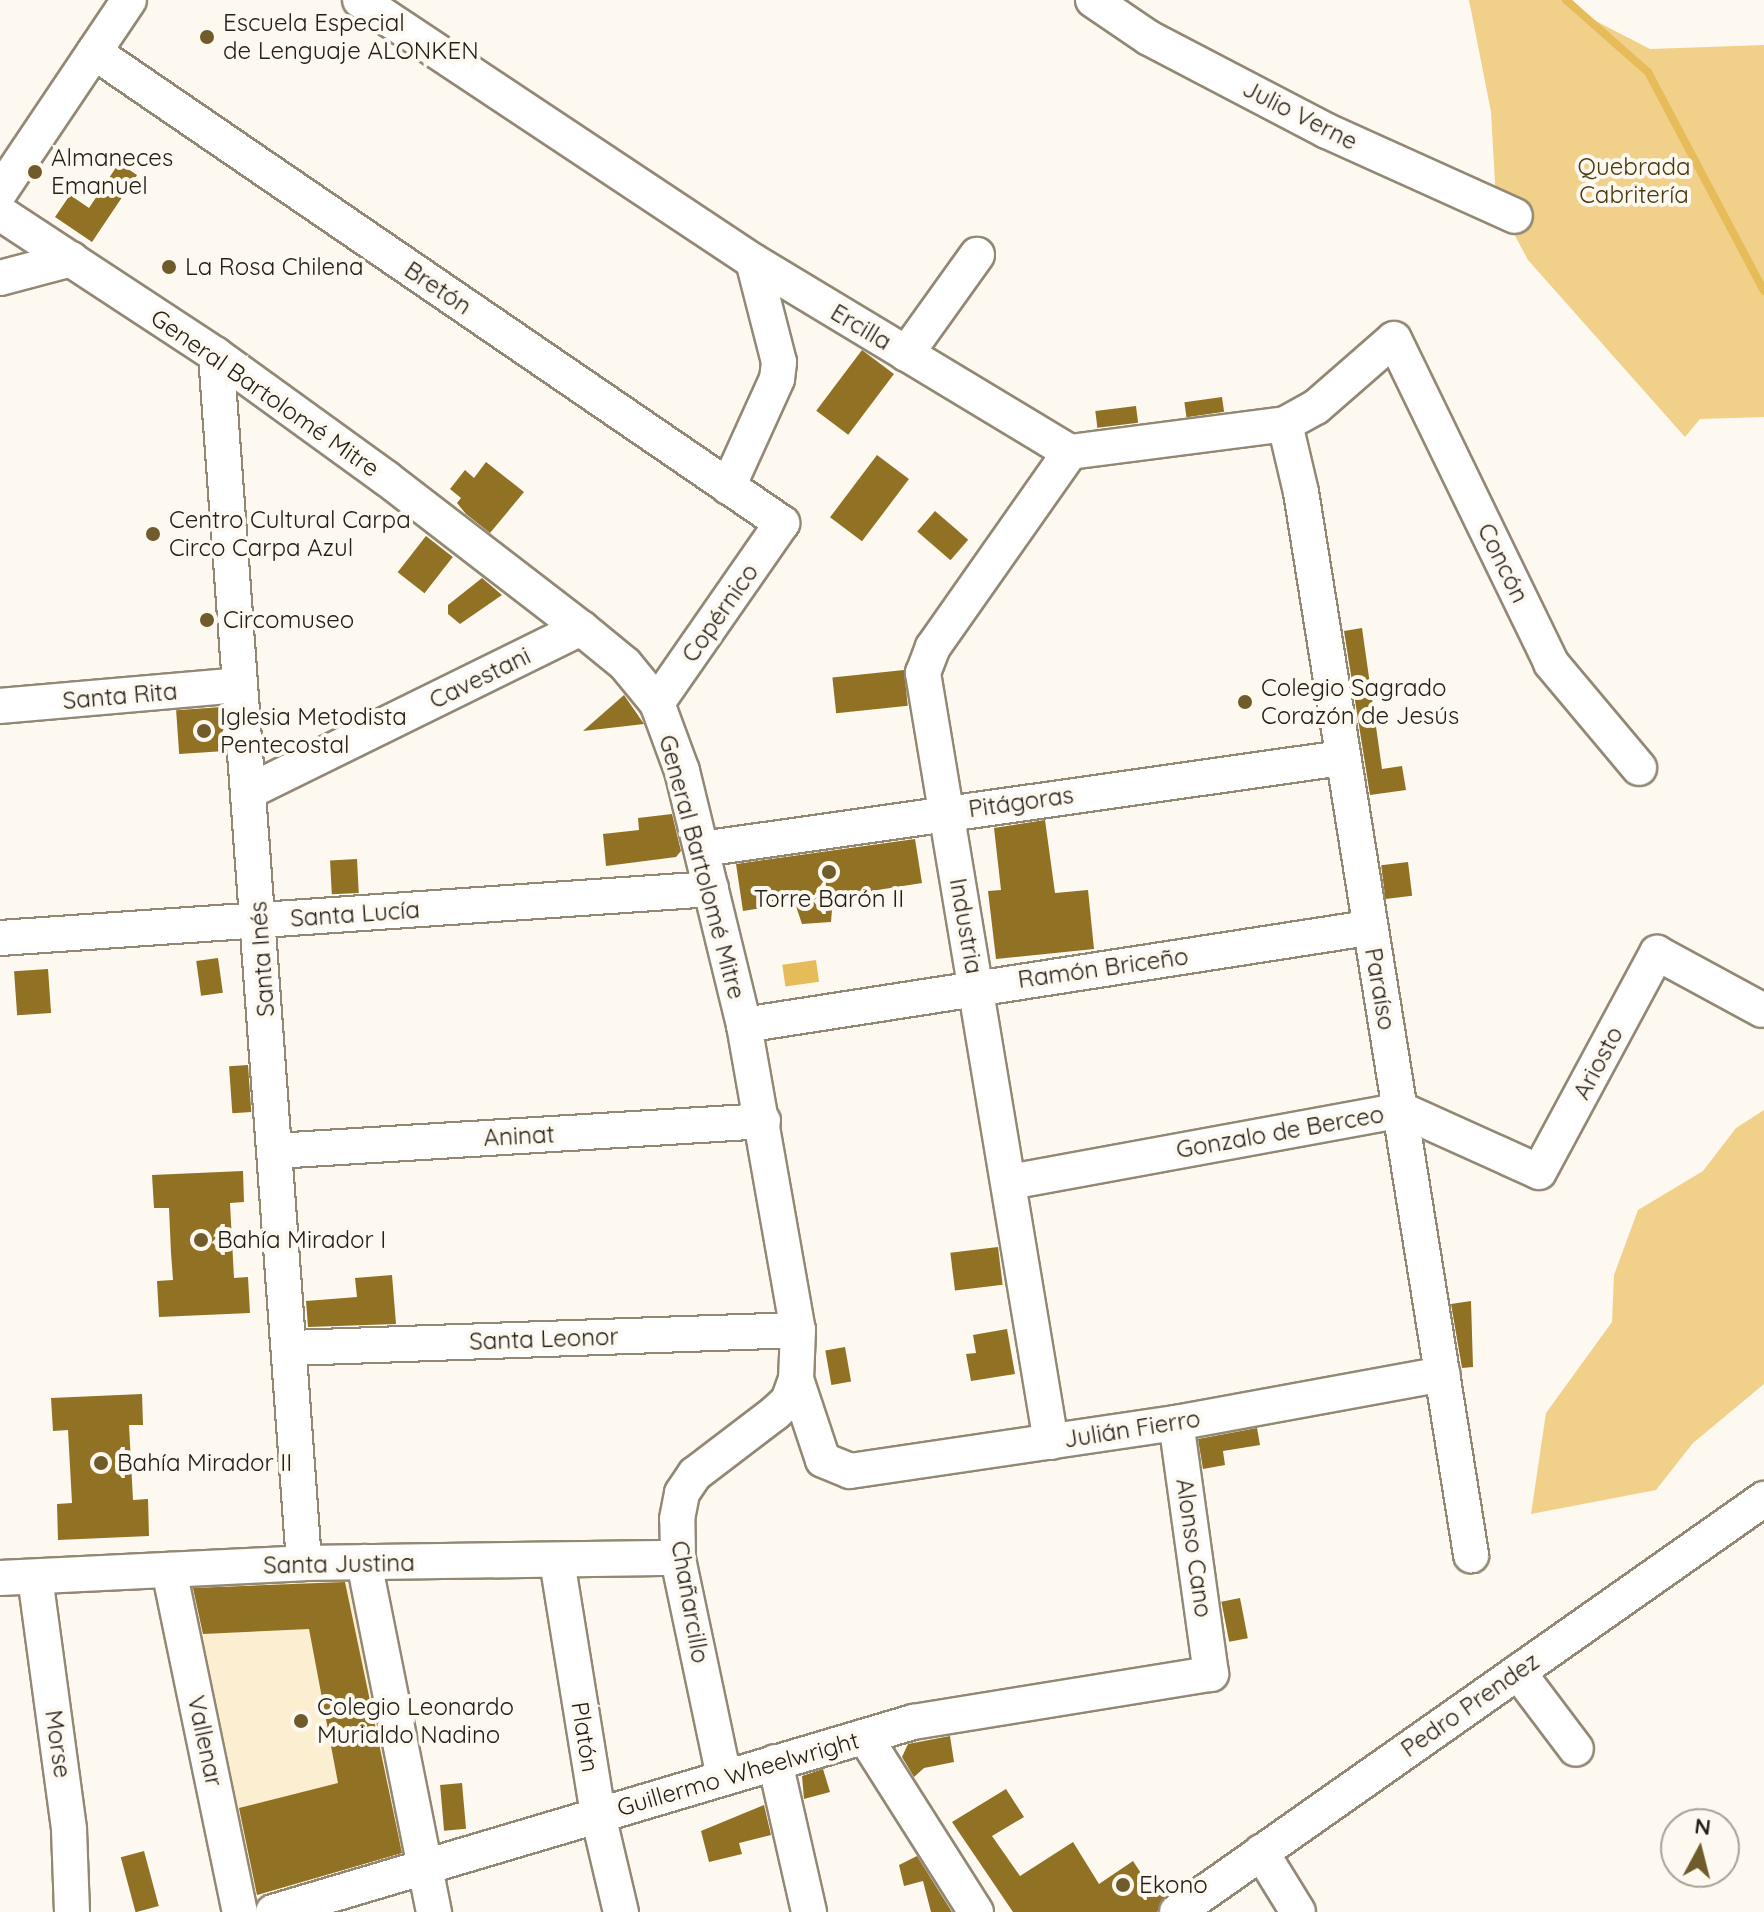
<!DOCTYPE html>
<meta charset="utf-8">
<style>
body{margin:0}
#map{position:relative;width:1764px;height:1912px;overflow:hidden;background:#fdf9f0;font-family:Quicksand,sans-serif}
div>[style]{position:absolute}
.built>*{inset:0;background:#fceed1}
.green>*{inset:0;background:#f1d08a}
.water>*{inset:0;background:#e6bb59;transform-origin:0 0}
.stream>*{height:8px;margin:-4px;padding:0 4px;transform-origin:4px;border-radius:4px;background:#e6bb59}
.building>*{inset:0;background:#917123;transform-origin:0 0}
.roads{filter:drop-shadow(2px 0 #928874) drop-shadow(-2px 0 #928874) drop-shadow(0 2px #928874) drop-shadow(0 -2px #928874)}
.minor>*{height:34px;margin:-17px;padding:0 17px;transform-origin:17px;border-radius:17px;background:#fff}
.dots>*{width:22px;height:22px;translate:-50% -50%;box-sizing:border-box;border:4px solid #fdf9f0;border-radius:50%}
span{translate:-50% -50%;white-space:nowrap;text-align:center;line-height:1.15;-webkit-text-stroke:8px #fdf9f0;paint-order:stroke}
.poi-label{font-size:24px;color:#242018}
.left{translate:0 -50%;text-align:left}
.street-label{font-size:24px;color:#242018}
.park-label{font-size:24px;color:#4a380e}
.north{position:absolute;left:1660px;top:1808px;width:80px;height:80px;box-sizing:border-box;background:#fdf9f0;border:2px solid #a6a29a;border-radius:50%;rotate:7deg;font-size:22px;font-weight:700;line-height:32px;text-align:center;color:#242018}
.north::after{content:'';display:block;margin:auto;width:28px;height:36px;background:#705b2a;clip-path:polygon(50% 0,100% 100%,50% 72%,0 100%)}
</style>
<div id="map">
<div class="built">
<div style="clip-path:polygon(340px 1579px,361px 1595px,417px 1862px,253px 1896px,183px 1582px)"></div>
</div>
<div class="green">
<div style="clip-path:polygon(1469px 0,1572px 0,1590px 18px,1650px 49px,1764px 45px,1764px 417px,1700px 419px,1685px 437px,1528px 260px,1496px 200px,1491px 112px)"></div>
<div style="clip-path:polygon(1764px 1110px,1764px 1384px,1693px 1443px,1656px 1490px,1531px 1514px,1546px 1413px,1612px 1322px,1614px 1275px,1638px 1210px,1703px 1171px,1736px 1128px)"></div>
</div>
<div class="water">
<div style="left:816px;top:960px;width:22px;height:34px;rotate:82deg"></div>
</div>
<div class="stream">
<div style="left:1566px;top:0;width:109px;rotate:41.3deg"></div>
<div style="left:1648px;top:72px;width:248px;rotate:62.1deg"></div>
</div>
<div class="building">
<div style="clip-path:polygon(119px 163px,137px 175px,92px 242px,55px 217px,70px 195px,89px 208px)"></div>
<div style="left:862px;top:350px;width:40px;height:76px;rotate:37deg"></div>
<div style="left:1222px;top:397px;width:15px;height:38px;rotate:82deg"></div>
<div style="left:1136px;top:406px;width:17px;height:41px;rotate:83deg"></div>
<div style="left:877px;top:455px;width:40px;height:78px;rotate:37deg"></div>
<div style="clip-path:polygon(486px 462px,524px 492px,490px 533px,466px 514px,457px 503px,461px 498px,450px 489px,465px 470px,474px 478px)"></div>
<div style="left:935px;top:511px;width:44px;height:27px;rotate:41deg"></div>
<div style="left:426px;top:536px;width:34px;height:46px;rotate:38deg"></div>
<div style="clip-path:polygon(482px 578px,502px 595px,460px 624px,448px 614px,448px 605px)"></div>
<div style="clip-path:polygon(1362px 628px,1382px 769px,1402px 766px,1406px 790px,1370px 795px,1344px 631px)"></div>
<div style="left:904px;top:670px;width:36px;height:72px;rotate:84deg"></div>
<div style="clip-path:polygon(624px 695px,644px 724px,583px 731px)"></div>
<div style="left:222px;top:707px;width:44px;height:46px;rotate:86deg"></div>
<div style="clip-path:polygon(672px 814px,681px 851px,676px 857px,606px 866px,603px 834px,639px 830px,638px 818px)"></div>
<div style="clip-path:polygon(1045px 820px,1055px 893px,1088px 890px,1094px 949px,996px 959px,988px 891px,1001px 890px,994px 828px)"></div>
<div style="clip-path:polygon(915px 839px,922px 883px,833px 897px,831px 922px,802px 924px,795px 903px,743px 911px,736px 864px)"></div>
<div style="left:357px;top:859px;width:34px;height:27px;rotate:87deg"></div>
<div style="left:1408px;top:862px;width:34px;height:27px;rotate:83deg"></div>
<div style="left:218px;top:958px;width:35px;height:22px;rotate:82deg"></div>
<div style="left:48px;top:969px;width:44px;height:34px;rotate:86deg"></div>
<div style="left:248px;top:1065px;width:47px;height:19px;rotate:86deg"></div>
<div style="clip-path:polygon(243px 1171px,244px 1202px,230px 1203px,234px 1278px,248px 1277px,250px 1313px,159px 1317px,157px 1281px,173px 1280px,171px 1253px,169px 1208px,154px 1208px,152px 1175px)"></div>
<div style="left:998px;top:1247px;width:38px;height:48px;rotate:83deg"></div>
<div style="clip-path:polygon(392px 1275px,396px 1324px,308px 1327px,306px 1301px,357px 1297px,355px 1278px)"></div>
<div style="clip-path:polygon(1471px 1301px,1473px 1367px,1462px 1368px,1451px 1304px)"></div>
<div style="clip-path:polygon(1007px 1329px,1015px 1374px,971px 1381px,966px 1354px,976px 1353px,973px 1335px)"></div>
<div style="left:845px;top:1347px;width:35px;height:20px;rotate:80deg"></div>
<div style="clip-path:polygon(142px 1394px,143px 1425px,129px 1425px,133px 1500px,148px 1499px,149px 1536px,58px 1540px,57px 1504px,72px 1503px,68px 1430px,53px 1431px,51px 1398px)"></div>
<div style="clip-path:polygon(1257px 1428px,1260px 1445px,1223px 1451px,1225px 1465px,1203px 1469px,1198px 1439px)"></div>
<div style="clip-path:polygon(345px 1582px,402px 1853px,257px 1895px,239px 1808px,338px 1783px,309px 1629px,203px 1634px,193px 1588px)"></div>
<div style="left:1240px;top:1598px;width:41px;height:19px;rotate:79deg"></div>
<div style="clip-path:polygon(950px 1736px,954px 1762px,924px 1768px,914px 1777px,902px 1757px,908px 1744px)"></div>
<div style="clip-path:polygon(823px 1769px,830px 1792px,804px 1799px,802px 1776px)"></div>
<div style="left:462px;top:1783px;width:46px;height:22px;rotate:85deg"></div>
<div style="clip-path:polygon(1006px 1789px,1024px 1817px,992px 1836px,1020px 1876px,1073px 1842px,1099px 1884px,1133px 1861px,1152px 1890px,1165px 1881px,1171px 1892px,1157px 1912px,1013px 1912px,952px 1822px)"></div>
<div style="clip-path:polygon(764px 1805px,771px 1835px,739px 1843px,742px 1854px,709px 1862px,701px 1831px)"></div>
<div style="left:144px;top:1851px;width:57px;height:24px;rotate:75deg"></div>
<div style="clip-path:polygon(917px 1856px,952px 1912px,931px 1912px,923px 1881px,904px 1886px,899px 1865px)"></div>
</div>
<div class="roads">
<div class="minor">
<div style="left:360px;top:0;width:472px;rotate:33.6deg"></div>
<div style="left:753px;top:261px;width:370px;rotate:31.1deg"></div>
<div style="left:1070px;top:452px;width:217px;rotate:-7.4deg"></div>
<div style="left:1285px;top:424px;width:35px;rotate:-29deg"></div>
<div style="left:1316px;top:407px;width:103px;rotate:-41.1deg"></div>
<div style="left:1394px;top:339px;width:360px;rotate:64.1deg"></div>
<div style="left:1551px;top:663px;width:137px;rotate:50deg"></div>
<div style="left:1093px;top:0;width:68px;rotate:34.2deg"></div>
<div style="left:1149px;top:38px;width:201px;rotate:27.6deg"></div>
<div style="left:1327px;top:131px;width:206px;rotate:24.3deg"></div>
<div style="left:94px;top:52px;width:834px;rotate:34.4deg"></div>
<div style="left:782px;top:523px;width:219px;rotate:124.8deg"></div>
<div style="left:0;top:192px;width:231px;rotate:-56.1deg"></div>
<div style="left:0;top:213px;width:258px;rotate:33.3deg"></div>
<div style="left:216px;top:355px;width:210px;rotate:35.9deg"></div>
<div style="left:386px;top:478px;width:246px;rotate:37.6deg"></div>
<div style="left:581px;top:628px;width:57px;rotate:39.3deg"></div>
<div style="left:625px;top:664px;width:50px;rotate:50.6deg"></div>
<div style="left:657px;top:703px;width:72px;rotate:69.8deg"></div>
<div style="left:682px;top:771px;width:261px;rotate:76.3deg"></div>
<div style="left:744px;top:1025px;width:310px;rotate:80deg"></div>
<div style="left:798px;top:1330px;width:49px;rotate:92.3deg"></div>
<div style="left:796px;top:1379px;width:85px;rotate:71.6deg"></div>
<div style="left:823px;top:1460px;width:29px;rotate:22deg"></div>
<div style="left:850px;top:1471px;width:330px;rotate:-8.4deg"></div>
<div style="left:1176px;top:1423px;width:271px;rotate:-10.4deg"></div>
<div style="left:0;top:278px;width:74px;rotate:-14.8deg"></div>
<div style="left:906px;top:354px;width:122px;rotate:-54.4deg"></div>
<div style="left:216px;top:355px;width:1211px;rotate:85.83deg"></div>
<div style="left:1285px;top:424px;width:70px;rotate:76.8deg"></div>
<div style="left:1301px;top:492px;width:1077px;rotate:80.91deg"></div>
<div style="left:728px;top:487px;width:119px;rotate:-65.6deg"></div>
<div style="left:777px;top:379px;width:17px;rotate:-83deg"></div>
<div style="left:779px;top:362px;width:104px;rotate:-104.4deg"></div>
<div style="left:0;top:706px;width:240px;rotate:-5deg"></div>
<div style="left:250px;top:791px;width:369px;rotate:-26.2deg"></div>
<div style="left:702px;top:849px;width:645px;rotate:-8.1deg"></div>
<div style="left:0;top:938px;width:713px;rotate:-3.94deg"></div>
<div style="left:744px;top:1025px;width:631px;rotate:-8.84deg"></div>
<div style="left:275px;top:1151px;width:489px;rotate:-3.5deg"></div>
<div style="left:1010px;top:1182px;width:399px;rotate:-10.4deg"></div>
<div style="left:1402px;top:1110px;width:150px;rotate:24.3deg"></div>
<div style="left:1539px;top:1172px;width:249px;rotate:-61.7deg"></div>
<div style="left:1657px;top:953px;width:119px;rotate:28.5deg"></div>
<div style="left:291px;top:1348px;width:507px;rotate:-2.03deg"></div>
<div style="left:1051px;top:1442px;width:780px;rotate:-99.45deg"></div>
<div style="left:923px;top:673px;width:28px;rotate:-69deg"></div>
<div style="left:933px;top:647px;width:238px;rotate:-54.9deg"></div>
<div style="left:557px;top:1561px;width:257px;rotate:80.8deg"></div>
<div style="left:598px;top:1815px;width:100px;rotate:76.7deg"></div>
<div style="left:364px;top:1562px;width:357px;rotate:78.7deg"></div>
<div style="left:169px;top:1570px;width:349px;rotate:78.3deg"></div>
<div style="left:35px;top:1577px;width:255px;rotate:82.3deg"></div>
<div style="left:69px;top:1830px;width:82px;rotate:87.9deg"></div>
<div style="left:0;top:1578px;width:304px;rotate:-2.8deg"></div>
<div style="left:304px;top:1563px;width:374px;rotate:-0.8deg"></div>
<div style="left:1518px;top:1672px;width:96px;rotate:53deg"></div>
<div style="left:865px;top:1737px;width:207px;rotate:57.6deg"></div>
<div style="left:775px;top:1762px;width:154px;rotate:77.2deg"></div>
<div style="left:724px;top:1777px;width:224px;rotate:-101.9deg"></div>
<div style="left:678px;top:1558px;width:39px;rotate:-91deg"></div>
<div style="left:677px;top:1519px;width:26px;rotate:-79deg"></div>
<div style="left:682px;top:1493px;width:23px;rotate:-56deg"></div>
<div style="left:695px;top:1474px;width:101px;rotate:-37.3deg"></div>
<div style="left:775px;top:1413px;width:18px;rotate:-43deg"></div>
<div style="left:788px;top:1401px;width:23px;rotate:-70deg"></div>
<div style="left:1261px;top:1852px;width:70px;rotate:58.3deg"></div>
<div style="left:273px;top:1912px;width:668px;rotate:-16.53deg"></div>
<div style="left:913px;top:1722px;width:302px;rotate:-9.2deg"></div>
<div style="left:1211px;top:1674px;width:253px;rotate:-97.9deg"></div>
<div style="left:1177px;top:1912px;width:718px;rotate:-35.13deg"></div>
</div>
</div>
<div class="dots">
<div style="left:207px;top:37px;background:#705b2a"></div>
<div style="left:35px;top:172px;background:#705b2a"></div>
<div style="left:169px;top:267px;background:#705b2a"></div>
<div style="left:153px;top:534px;background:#705b2a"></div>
<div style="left:207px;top:620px;background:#705b2a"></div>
<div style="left:1245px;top:702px;background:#705b2a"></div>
<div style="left:204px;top:731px;background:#705b2a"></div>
<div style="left:829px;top:872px;background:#705b2a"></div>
<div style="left:201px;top:1240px;background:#705b2a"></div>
<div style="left:101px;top:1463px;background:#705b2a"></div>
<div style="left:301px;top:1721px;background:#705b2a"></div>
<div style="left:1123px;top:1885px;background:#705b2a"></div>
</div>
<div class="poi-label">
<span class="left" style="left:223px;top:37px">Escuela Especial<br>de Lenguaje ALONKEN</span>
<span class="left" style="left:51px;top:172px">Almaneces<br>Emanuel</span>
<span class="left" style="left:185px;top:267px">La Rosa Chilena</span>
<span class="left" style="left:169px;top:534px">Centro Cultural Carpa<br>Circo Carpa Azul</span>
<span class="left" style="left:223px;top:620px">Circomuseo</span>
<span class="left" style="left:1261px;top:702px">Colegio Sagrado<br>Corazón de Jesús</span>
<span class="left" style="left:220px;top:731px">Iglesia Metodista<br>Pentecostal</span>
<span style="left:829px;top:899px">Torre Barón II</span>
<span class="left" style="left:217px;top:1240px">Bahía Mirador I</span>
<span class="left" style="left:117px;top:1463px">Bahía Mirador II</span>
<span class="left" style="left:317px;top:1721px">Colegio Leonardo<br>Murialdo Nadino</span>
<span class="left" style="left:1139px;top:1885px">Ekono</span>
</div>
<div class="street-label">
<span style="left:1300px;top:115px;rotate:27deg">Julio Verne</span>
<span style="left:438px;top:288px;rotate:34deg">Bretón</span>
<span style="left:861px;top:327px;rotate:31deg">Ercilla</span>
<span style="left:265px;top:393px;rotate:35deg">General Bartolomé Mitre</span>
<span style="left:1503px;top:563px;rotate:64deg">Concón</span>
<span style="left:720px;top:613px;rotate:-55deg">Copérnico</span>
<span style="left:480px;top:678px;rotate:-26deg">Cavestani</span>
<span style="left:120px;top:696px;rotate:-5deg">Santa Rita</span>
<span style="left:1021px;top:802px;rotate:-8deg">Pitágoras</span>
<span style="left:702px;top:867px;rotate:75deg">General Bartolomé Mitre</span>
<span style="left:355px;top:914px;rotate:-4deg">Santa Lucía</span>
<span style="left:966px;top:926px;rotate:80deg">Industria</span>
<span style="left:262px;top:959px;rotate:-94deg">Santa Inés</span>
<span style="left:1103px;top:968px;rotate:-8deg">Ramón Briceño</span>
<span style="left:1380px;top:989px;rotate:80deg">Paraíso</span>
<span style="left:1598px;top:1063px;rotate:-62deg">Ariosto</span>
<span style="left:1280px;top:1132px;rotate:-10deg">Gonzalo de Berceo</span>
<span style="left:519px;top:1136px;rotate:-3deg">Aninat</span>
<span style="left:544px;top:1339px;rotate:-2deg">Santa Leonor</span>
<span style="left:1132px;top:1429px;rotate:-9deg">Julián Fierro</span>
<span style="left:1194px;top:1548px;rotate:82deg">Alonso Cano</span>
<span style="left:339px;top:1564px;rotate:-1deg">Santa Justina</span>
<span style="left:690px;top:1602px;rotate:80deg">Chañarcillo</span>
<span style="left:1470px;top:1705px;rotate:-35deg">Pedro Prendez</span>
<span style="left:585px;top:1737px;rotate:81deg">Platón</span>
<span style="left:205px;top:1741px;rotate:78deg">Vallenar</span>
<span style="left:58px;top:1744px;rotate:82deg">Morse</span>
<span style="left:738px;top:1774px;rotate:-16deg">Guillermo Wheelwright</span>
</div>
<div class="park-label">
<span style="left:1634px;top:181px">Quebrada<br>Cabritería</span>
</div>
<div class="north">N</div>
</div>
